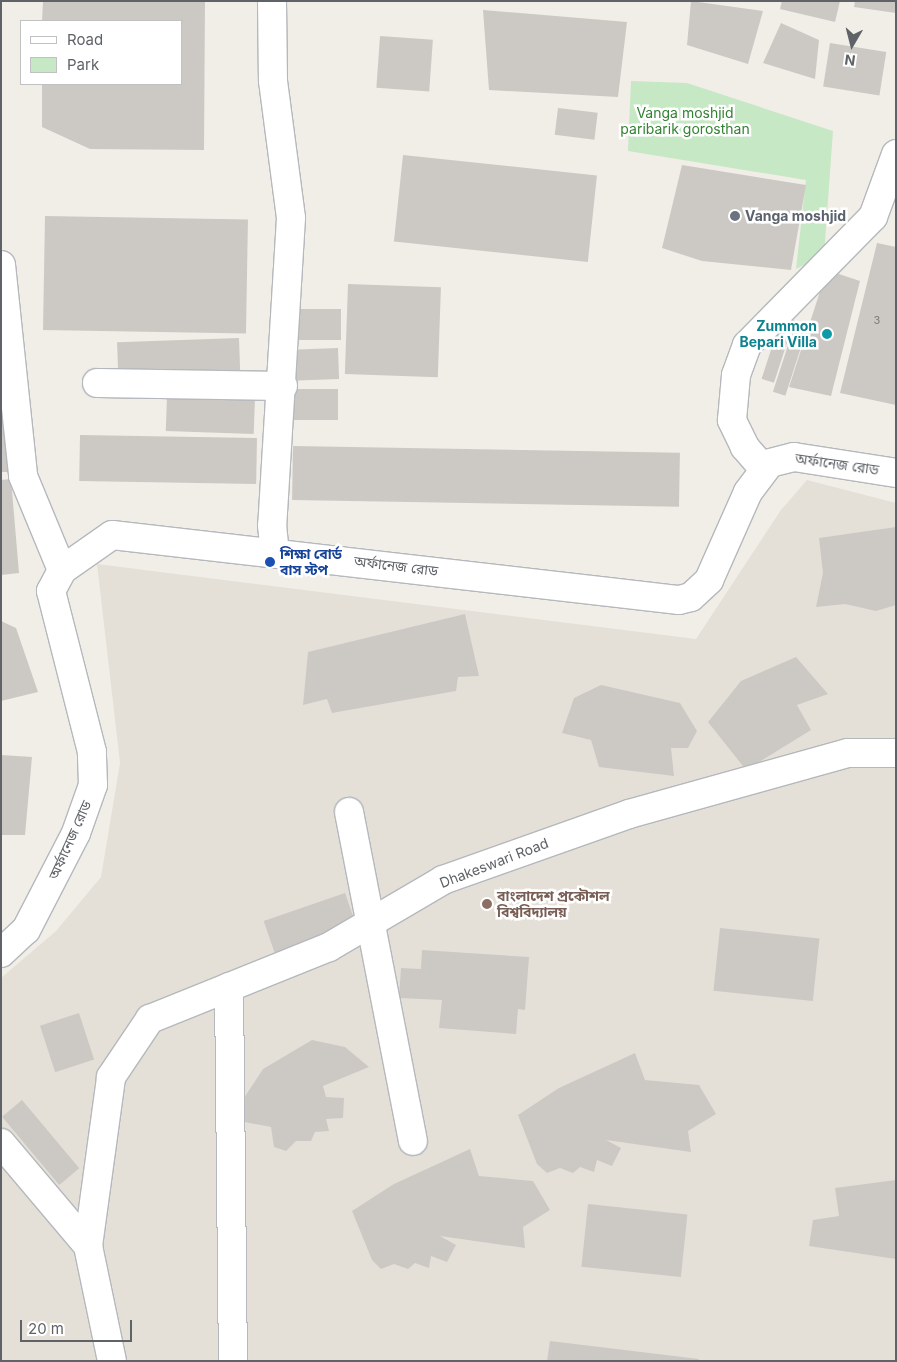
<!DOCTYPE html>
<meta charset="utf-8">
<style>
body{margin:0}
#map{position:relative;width:897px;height:1362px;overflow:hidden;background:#f1eee8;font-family:Inter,"Noto Sans Bengali",sans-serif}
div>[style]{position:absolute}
.education>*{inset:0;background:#e4e0d8}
.green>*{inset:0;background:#c6e8c4}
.building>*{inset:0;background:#ccc9c4;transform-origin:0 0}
.roads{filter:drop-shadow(1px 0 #b5b8bc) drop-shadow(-1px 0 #b5b8bc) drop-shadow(0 1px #b5b8bc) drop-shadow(0 -1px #b5b8bc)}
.street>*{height:28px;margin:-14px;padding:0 14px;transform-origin:14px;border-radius:14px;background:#fff}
.secondary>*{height:28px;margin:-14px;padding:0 14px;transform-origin:14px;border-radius:14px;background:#fff}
.dots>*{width:14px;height:14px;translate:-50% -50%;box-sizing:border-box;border:2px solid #fff;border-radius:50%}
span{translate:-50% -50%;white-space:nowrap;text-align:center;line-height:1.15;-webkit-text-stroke:5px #fff;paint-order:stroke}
.number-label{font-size:11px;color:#7a7c7f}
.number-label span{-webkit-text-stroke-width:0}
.park-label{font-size:14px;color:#338233}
.worship-label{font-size:14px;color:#5b616d;font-weight:700}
.left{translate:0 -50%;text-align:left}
.culture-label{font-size:14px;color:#0d838f;font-weight:700}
.right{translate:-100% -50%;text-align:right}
.street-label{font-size:14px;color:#5f6368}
.transit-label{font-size:14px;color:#164399;font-weight:700}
.education-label{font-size:14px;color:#785e54;font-weight:700}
.frame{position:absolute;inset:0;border:2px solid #5f6368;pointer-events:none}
.legend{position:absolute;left:20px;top:20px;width:162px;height:65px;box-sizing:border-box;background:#fff;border:1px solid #bfc1c3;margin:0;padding:6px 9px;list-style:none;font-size:15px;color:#5f6368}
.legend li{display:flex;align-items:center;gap:10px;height:25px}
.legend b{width:25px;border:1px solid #bfc1c3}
.north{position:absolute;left:827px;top:20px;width:50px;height:50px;-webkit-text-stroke:4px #fff;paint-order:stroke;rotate:188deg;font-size:14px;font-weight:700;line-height:20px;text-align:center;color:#5f6368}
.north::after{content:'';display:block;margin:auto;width:18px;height:22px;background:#5f6368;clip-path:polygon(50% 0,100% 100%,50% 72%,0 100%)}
.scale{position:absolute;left:20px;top:1320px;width:112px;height:22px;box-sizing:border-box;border:2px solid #5f6368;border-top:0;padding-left:6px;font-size:15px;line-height:18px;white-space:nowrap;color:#5f6368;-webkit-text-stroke:4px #fff;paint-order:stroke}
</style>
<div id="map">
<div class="education">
<div style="clip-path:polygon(807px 480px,896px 503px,896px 1361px,1px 1361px,1px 978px,56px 931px,101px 877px,120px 763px,97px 564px,696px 639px,781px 510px)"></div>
</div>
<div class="green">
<div style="clip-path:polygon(631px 81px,687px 83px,833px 131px,824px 255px,796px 269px,806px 180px,628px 151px)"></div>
</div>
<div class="building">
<div style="clip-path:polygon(43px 1px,205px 1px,204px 150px,90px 149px,42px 127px,42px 84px,181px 84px,181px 21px,42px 21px)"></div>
<div style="clip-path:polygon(691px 1px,763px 11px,748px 64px,687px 45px)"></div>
<div style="clip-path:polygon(782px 1px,840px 1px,835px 22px,780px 9px)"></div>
<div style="clip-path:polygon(855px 1px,896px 1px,896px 13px,854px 7px)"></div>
<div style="clip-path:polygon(483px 10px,627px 22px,618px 97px,489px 90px)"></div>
<div style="clip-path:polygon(781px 23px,819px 40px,815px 79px,763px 63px)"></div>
<div style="left:380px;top:36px;width:53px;height:52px;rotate:4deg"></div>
<div style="left:830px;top:43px;width:57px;height:44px;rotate:9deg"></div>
<div style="left:558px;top:108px;width:40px;height:27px;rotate:7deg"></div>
<div style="left:403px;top:155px;width:195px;height:87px;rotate:6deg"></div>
<div style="clip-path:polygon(682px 165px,806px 185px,791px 270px,702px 261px,662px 248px)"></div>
<div style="left:45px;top:216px;width:203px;height:114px;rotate:1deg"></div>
<div style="clip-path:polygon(877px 243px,896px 247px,896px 405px,840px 393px)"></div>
<div style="clip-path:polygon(827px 270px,860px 281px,831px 396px,789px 387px)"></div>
<div style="left:348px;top:284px;width:93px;height:90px;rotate:2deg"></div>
<div style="left:293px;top:309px;width:48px;height:31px"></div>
<div style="left:782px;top:316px;width:13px;height:66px;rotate:18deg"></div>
<div style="left:793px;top:330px;width:13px;height:65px;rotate:18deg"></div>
<div style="left:239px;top:338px;width:37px;height:122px;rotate:88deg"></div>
<div style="left:338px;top:348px;width:31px;height:48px;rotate:88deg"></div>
<div style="left:290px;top:389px;width:48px;height:31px"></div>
<div style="left:167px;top:396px;width:88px;height:35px;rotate:2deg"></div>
<div style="clip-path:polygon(1px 405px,9px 472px,1px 472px)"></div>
<div style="left:80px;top:435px;width:177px;height:46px;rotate:1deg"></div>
<div style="left:293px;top:446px;width:387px;height:54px;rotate:1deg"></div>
<div style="clip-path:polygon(11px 479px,19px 573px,1px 575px,1px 480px)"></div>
<div style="clip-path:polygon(896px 527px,896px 605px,876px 611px,845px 604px,816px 607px,823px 573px,819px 538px)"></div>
<div style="clip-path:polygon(465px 614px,479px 676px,458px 677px,456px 691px,332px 713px,327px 699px,303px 705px,308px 652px)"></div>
<div style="clip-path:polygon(1px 621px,16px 628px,38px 692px,1px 701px)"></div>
<div style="clip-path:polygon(796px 657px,828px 694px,797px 705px,811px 730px,746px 770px,708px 722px,741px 681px)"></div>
<div style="clip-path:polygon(601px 685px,680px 703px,697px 731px,688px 748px,671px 748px,674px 776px,599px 767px,591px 740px,562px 733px,574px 698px)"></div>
<div style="clip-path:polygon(1px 755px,32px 757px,25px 835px,1px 835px)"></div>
<div style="left:345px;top:893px;width:37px;height:86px;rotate:71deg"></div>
<div style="left:720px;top:928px;width:100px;height:63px;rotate:6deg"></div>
<div style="clip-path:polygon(422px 950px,529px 957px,525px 1010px,518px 1009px,516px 1034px,439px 1028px,442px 1000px,399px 998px,401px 968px,421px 969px)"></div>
<div style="left:79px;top:1013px;width:49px;height:41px;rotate:72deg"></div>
<div style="clip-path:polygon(312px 1040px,345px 1047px,369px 1067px,323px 1086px,326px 1097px,344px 1098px,343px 1118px,326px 1119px,329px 1131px,315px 1132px,311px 1141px,296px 1141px,286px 1151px,274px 1147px,271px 1127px,244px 1122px,236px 1110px,263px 1069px)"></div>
<div style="clip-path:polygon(635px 1053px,645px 1080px,699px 1085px,716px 1114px,688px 1131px,691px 1152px,606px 1140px,621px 1148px,612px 1166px,597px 1160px,594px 1172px,580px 1167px,573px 1173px,560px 1168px,547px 1173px,537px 1164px,518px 1115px,559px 1088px)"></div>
<div style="left:22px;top:1100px;width:89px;height:26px;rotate:50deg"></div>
<div style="clip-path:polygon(470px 1149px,479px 1176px,533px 1181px,550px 1210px,523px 1227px,525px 1248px,440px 1236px,456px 1245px,447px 1262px,431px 1256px,429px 1268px,415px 1263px,408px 1269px,394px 1264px,381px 1269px,372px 1260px,352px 1211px,394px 1184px)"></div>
<div style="clip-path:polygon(896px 1180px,896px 1259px,809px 1246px,813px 1220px,839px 1216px,835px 1188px)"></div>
<div style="left:588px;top:1204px;width:100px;height:63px;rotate:6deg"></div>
<div style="clip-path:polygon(550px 1341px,699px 1359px,698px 1361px,547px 1361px)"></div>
</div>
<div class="roads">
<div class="street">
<div style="left:272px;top:1px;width:80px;rotate:89.3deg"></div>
<div style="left:273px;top:81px;width:138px;rotate:82.5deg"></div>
<div style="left:291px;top:218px;width:308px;rotate:93.5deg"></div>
<div style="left:272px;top:525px;width:27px;rotate:84deg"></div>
<div style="left:1px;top:265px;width:212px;rotate:84deg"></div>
<div style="left:23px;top:476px;width:102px;rotate:67.5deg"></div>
<div style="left:97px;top:383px;width:186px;rotate:0.9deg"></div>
<div style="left:763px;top:468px;width:28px;rotate:-131deg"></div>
<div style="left:745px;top:447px;width:30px;rotate:-116deg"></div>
<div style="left:732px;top:420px;width:45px;rotate:-84.9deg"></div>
<div style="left:736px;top:375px;width:32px;rotate:-70deg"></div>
<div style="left:747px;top:345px;width:180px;rotate:-45.5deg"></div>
<div style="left:873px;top:217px;width:67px;rotate:-69.9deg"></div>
<div style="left:349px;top:812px;width:335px;rotate:79deg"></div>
<div style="left:229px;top:987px;width:374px;rotate:89.4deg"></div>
<div style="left:1px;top:1143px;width:135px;rotate:49.8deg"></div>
<div style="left:112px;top:1361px;width:117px;rotate:-101.8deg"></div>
<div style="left:88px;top:1246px;width:171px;rotate:-82.2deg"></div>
<div style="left:111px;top:1077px;width:70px;rotate:-56.1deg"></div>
<div style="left:150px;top:1019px;width:193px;rotate:-21.9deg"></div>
<div style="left:329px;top:947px;width:132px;rotate:-30.4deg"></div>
<div style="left:443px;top:880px;width:197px;rotate:-19.5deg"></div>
<div style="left:629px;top:814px;width:227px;rotate:-15.6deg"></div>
<div style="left:848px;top:753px;width:48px"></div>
</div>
<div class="secondary">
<div style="left:1px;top:953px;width:34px;rotate:-43deg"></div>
<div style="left:26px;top:930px;width:109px;rotate:-62.7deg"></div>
<div style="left:76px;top:833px;width:51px;rotate:-70.5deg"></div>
<div style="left:93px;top:785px;width:33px;rotate:-92deg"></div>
<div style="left:92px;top:752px;width:166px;rotate:-104.3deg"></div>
<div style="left:51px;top:591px;width:24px;rotate:-62deg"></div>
<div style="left:62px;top:570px;width:61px;rotate:-35deg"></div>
<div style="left:112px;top:535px;width:571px;rotate:6.54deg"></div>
<div style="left:679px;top:600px;width:12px;rotate:-14deg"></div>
<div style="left:691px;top:597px;width:25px;rotate:-43deg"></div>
<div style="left:709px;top:580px;width:96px;rotate:-66.1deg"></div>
<div style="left:748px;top:492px;width:36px;rotate:-53deg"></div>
<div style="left:770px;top:463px;width:25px;rotate:-14deg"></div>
<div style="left:794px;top:457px;width:103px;rotate:8.9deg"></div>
</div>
</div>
<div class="dots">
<div style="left:735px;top:216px;background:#6b7280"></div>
<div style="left:827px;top:334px;background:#0f9aa8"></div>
<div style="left:270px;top:562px;background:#1a4fb4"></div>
<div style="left:487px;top:904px;background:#8d6e63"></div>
</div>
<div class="number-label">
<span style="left:877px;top:320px">3</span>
</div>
<div class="park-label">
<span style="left:685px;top:121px">Vanga moshjid<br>paribarik gorosthan</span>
</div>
<div class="worship-label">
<span class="left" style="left:745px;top:216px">Vanga moshjid</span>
</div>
<div class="culture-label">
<span class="right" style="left:817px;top:334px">Zummon<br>Bepari Villa</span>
</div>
<div class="street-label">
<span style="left:837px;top:464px;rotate:8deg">অর্ফানেজ রোড</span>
<span style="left:396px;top:566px;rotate:7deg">অর্ফানেজ রোড</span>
<span style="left:70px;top:840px;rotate:-66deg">অর্ফানেজ রোড</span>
<span style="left:494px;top:863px;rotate:-21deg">Dhakeswari Road</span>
</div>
<div class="transit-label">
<span class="left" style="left:280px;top:562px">শিক্ষা বোর্ড<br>বাস স্টপ</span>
</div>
<div class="education-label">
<span class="left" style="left:497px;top:904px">বাংলাদেশ প্রকৌশল<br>বিশ্ববিদ্যালয়</span>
</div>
<div class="frame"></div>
<ul class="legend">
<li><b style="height:6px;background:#fff"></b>Road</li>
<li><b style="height:14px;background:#c6e8c4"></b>Park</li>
</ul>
<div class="north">N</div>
<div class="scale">20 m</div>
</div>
